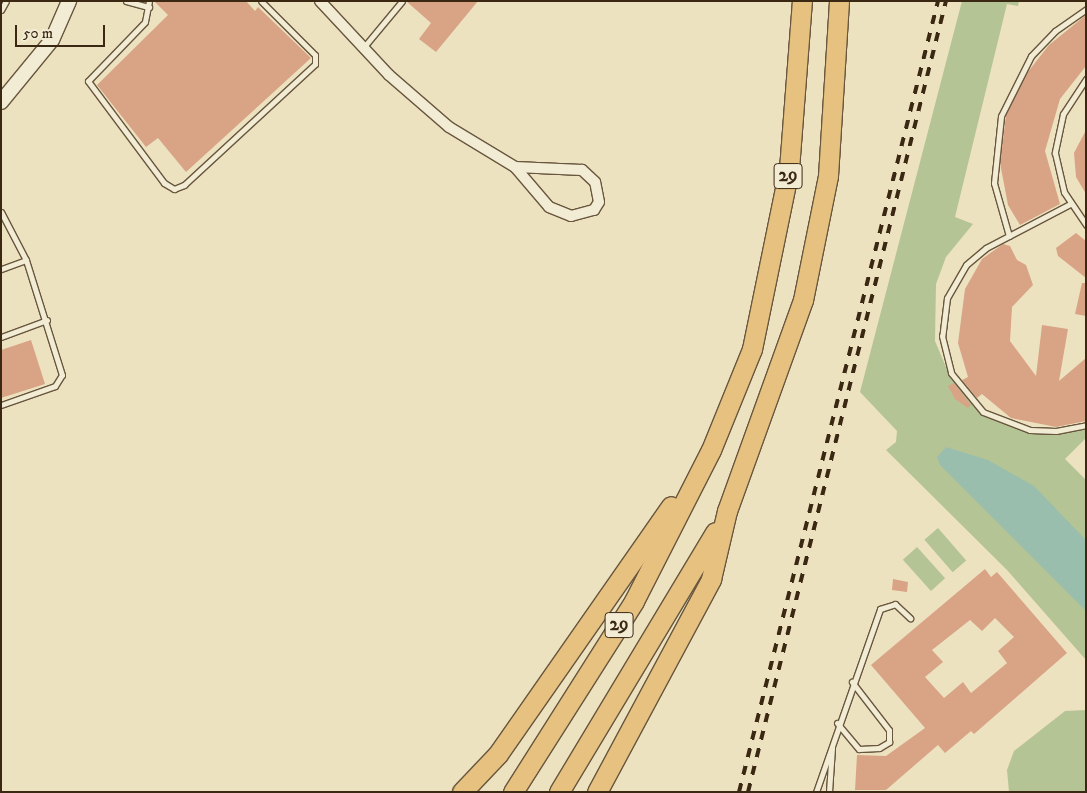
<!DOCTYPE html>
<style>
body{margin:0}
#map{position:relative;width:1087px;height:793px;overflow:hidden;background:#ede2bf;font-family:"IM FELL DW Pica",serif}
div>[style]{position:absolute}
.green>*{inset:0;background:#b5c494;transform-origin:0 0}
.water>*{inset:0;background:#9abeae}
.building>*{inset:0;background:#d9a386}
.roads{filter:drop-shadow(1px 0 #68563e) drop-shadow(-1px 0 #68563e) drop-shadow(0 1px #68563e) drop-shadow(0 -1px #68563e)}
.lane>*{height:5px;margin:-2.5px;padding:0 2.5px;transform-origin:2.5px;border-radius:2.5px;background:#f3ecd5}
.street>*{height:10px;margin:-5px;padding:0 5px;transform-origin:5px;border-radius:5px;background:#f3ecd5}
.secondary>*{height:14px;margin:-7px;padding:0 7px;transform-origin:7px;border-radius:7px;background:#f3ecd5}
.highway>*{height:19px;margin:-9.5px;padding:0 9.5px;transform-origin:9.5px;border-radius:9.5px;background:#e6c180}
.rail>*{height:4px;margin-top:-2px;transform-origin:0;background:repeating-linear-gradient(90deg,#3b2813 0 9px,transparent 0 18px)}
span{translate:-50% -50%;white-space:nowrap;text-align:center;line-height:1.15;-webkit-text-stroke:4px #f3ecd5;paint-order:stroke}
.shield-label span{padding:1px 4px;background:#f3ecd5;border:1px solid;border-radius:4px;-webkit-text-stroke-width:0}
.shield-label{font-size:19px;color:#3b2813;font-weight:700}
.frame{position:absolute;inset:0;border:2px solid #3b2813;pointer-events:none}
.scale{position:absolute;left:15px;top:25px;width:90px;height:22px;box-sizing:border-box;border:2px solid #3b2813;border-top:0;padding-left:6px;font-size:15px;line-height:18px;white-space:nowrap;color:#3b2813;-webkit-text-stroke:4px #f3ecd5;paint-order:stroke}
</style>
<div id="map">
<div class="green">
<div style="clip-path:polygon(962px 1px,1019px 1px,1018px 6px,1007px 4px,955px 217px,973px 224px,946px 257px,936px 284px,935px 341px,951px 379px,981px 409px,1018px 427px,1046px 431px,1086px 427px,1086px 438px,1065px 459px,1086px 480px,1086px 660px,1007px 570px,886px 450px,896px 442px,897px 431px,860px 392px)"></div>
<div style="left:938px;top:528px;width:43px;height:18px;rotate:49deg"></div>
<div style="left:917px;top:547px;width:42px;height:19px;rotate:48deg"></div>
<div style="clip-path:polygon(1086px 710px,1086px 792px,1009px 792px,1007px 770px,1014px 751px,1065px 711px)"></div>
</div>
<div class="water">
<div style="clip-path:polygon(946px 447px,988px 460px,1034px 486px,1086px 540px,1086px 611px,940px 465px,937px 457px)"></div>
</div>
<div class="building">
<div style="clip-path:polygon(154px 1px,246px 1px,255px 11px,258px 7px,311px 58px,186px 172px,158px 138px,146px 147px,97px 85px,168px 15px)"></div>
<div style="clip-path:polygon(406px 1px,478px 1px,436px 52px,419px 39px,431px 23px)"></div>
<div style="clip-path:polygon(1086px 15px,1086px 66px,1060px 99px,1045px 151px,1060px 204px,1020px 225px,1008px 205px,1000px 163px,1006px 115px,1027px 73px,1049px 45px)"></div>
<div style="clip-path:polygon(1086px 130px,1086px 194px,1076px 177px,1074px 153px)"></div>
<div style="clip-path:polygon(1076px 233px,1086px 241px,1086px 278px,1058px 256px,1056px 248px)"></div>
<div style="clip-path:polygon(1003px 244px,1010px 246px,1017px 260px,1026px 265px,1033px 285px,1012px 307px,1010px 341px,1036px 376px,1042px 325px,1068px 329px,1059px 381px,1086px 358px,1086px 421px,1056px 427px,1011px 418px,982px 394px,977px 398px,962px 380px,968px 377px,958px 343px,965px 289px,982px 259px)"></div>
<div style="clip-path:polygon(1082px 283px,1086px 283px,1086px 316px,1075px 314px)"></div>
<div style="clip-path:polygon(31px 340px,45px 384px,1px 398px,1px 350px)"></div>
<div style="clip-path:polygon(954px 383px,971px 405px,968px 408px,955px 399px,948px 386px)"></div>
<div style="clip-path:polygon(evenodd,985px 569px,991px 577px,997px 572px,1067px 653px,974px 734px,971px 731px,945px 753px,938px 745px,886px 790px,855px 790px,857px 755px,886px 756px,925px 728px,871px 665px,985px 569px,995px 618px,1014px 637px,998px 651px,1007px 663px,971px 693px,963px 682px,944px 698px,925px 677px,943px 662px,932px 650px,970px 620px,982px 631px,995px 618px)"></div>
<div style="clip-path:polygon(893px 579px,908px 582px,907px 592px,892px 590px)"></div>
</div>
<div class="roads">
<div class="lane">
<div style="left:126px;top:1px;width:24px;rotate:15deg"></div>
<div style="left:149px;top:1px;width:21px;rotate:101deg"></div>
<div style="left:145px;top:22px;width:82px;rotate:134deg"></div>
<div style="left:88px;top:81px;width:127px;rotate:53.3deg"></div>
<div style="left:164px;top:183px;width:12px;rotate:31deg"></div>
<div style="left:174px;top:189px;width:11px;rotate:-22deg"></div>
<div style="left:184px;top:185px;width:178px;rotate:-42.7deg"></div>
<div style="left:315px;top:64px;width:9px;rotate:-90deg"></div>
<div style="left:315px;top:55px;width:76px;rotate:-135deg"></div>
<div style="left:1px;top:10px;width:10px;rotate:-61deg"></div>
<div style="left:363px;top:48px;width:61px;rotate:-50.3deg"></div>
<div style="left:1086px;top:79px;width:42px;rotate:123.3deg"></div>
<div style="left:1063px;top:114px;width:40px;rotate:102deg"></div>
<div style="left:1055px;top:153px;width:40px;rotate:77deg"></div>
<div style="left:1064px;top:192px;width:40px;rotate:56deg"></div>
<div style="left:1070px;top:204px;width:95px;rotate:152.4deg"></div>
<div style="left:986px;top:248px;width:26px;rotate:140deg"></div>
<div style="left:966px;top:265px;width:38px;rotate:120deg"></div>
<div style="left:947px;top:298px;width:38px;rotate:97deg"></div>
<div style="left:942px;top:336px;width:38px;rotate:76deg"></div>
<div style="left:951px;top:373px;width:50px;rotate:50.6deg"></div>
<div style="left:983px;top:412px;width:50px;rotate:21deg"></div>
<div style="left:1030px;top:430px;width:26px;rotate:2deg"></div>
<div style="left:1056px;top:431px;width:31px;rotate:-11deg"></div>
<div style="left:1px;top:212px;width:54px;rotate:62.5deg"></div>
<div style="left:26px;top:260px;width:27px;rotate:160deg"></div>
<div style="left:1009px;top:236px;width:55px;rotate:-105.8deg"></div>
<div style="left:994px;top:183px;width:67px;rotate:-84deg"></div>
<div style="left:1001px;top:116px;width:67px;rotate:-63.4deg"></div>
<div style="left:1031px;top:56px;width:35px;rotate:-46deg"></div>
<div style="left:1055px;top:31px;width:38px;rotate:-35deg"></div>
<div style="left:1px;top:337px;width:49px;rotate:-20.3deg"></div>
<div style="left:1px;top:405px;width:57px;rotate:-19.4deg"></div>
<div style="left:55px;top:386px;width:13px;rotate:-58deg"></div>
<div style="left:62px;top:375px;width:121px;rotate:-107.4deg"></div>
<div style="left:837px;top:723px;width:34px;rotate:50deg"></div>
<div style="left:859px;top:749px;width:20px;rotate:-3deg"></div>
<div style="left:879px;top:748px;width:12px;rotate:-31deg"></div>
<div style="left:889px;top:742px;width:12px;rotate:-90deg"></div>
<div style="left:889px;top:730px;width:61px;rotate:-127.6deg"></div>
<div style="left:816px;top:792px;width:194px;rotate:-70.7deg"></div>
<div style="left:880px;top:609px;width:16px;rotate:-18deg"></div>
<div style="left:895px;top:604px;width:21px;rotate:43deg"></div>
<div style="left:829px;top:792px;width:44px;rotate:-86.1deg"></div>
</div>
<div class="street">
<div style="left:320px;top:1px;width:101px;rotate:47deg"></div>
<div style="left:389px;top:75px;width:79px;rotate:40.9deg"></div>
<div style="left:449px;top:127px;width:77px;rotate:31.2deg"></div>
<div style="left:515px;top:167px;width:52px;rotate:49.6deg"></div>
<div style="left:549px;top:207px;width:24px;rotate:22deg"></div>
<div style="left:571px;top:216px;width:24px;rotate:-15deg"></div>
<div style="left:594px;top:210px;width:9px;rotate:-58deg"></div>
<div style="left:599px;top:202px;width:20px;rotate:-101deg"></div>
<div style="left:595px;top:182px;width:18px;rotate:-137deg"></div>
<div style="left:582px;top:170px;width:67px;rotate:-177.4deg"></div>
</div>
<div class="secondary">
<div style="left:1px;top:102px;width:80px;rotate:-50.6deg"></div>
<div style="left:52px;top:40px;width:43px;rotate:-66.4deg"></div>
</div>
<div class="highway">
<div style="left:462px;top:792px;width:52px;rotate:-46.5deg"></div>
<div style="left:498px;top:754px;width:302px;rotate:-55.1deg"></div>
<div style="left:513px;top:792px;width:226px;rotate:-57.6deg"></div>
<div style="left:634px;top:601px;width:169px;rotate:-63deg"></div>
<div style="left:711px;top:450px;width:109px;rotate:-67.9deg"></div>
<div style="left:752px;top:349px;width:184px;rotate:-78.4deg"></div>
<div style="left:789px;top:169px;width:169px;rotate:-85.6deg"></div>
<div style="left:559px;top:792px;width:303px;rotate:-59deg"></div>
<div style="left:597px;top:792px;width:242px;rotate:-61.8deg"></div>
<div style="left:711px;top:579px;width:70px;rotate:-76.8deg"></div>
<div style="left:727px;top:511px;width:224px;rotate:-70.2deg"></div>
<div style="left:803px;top:300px;width:126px;rotate:-78.6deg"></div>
<div style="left:828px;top:176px;width:175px;rotate:-86.4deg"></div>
</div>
</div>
<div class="rail">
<div style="left:739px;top:792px;width:816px;rotate:-75.88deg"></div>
<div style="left:748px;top:792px;width:815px;rotate:-75.95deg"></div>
</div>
<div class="shield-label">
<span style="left:788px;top:176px">29</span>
<span style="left:619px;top:625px">29</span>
</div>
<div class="frame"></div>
<div class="scale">50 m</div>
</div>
